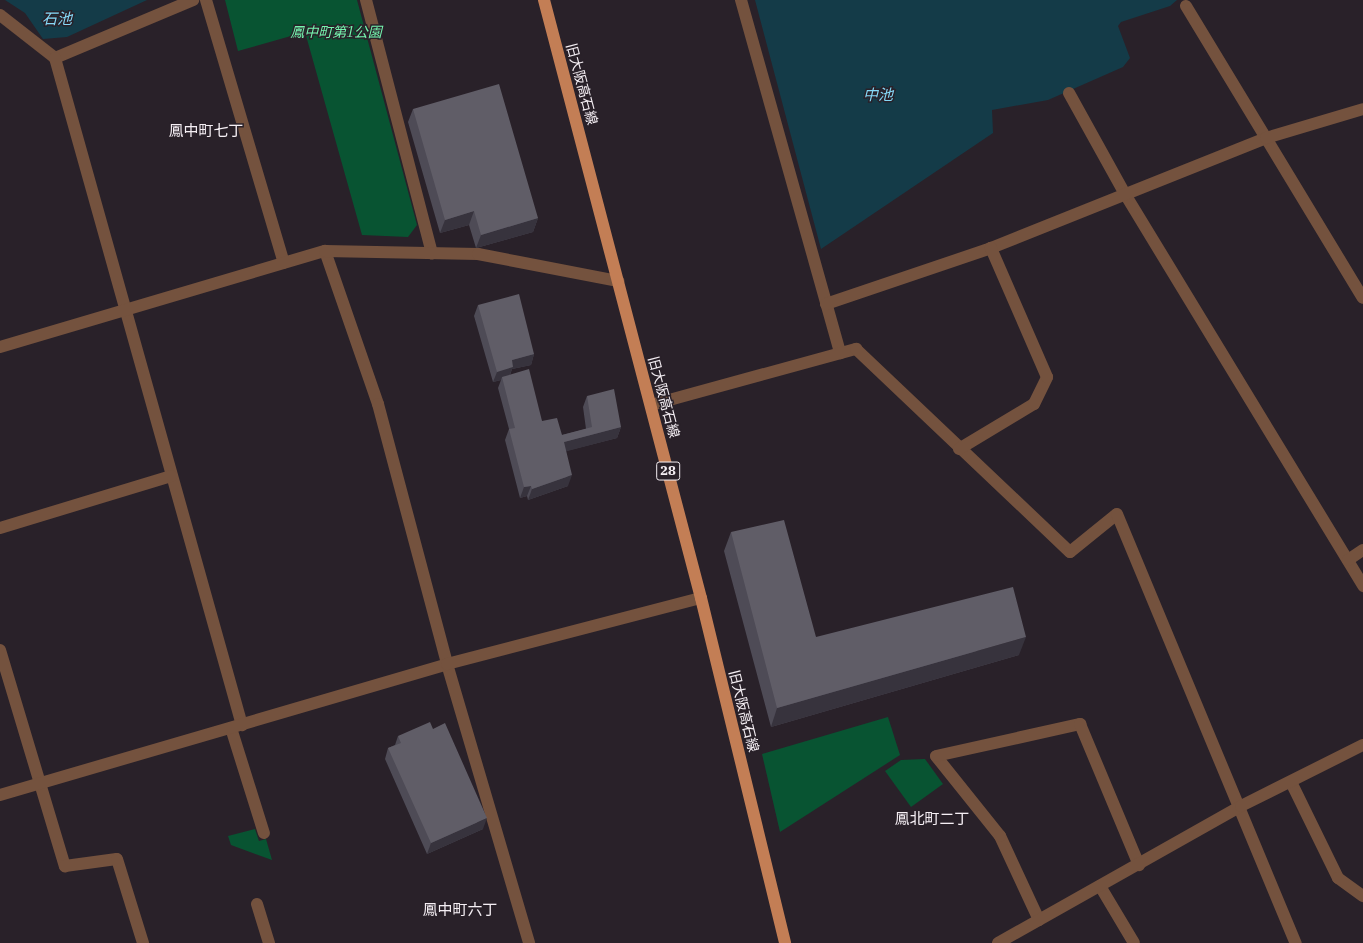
<!DOCTYPE html>
<meta charset="utf-8">
<style>
body{margin:0}
#map{position:relative;width:1363px;height:943px;overflow:hidden;background:#292129;font-family:"IBM Plex Serif","Noto Sans JP",serif}
div>[style]{position:absolute}
.green>*{inset:0;background:#085432}
.water>*{inset:0;background:#143b48}
.street>*{height:12px;margin:-6px;padding:0 6px;transform-origin:6px;border-radius:6px;background:#74523e}
.primary>*{height:12px;margin:-6px;padding:0 6px;transform-origin:6px;border-radius:6px;background:#c37e55}
.wall>*{inset:0;background:#4e4b56}
.shaded-wall>*{inset:0;background:#37333d}
.building>*{inset:0;background:#605d67}
span{translate:-50% -50%;white-space:nowrap;text-align:center;line-height:1.15;-webkit-text-stroke:3px #292129;paint-order:stroke}
.shield-label span{padding:1px 3px;background:#292129;border:1px solid;border-radius:3px;-webkit-text-stroke-width:0}
.shield-label{font-size:13px;color:#f5eff4;font-weight:700}
.park-label{font-size:14px;color:#75f5af;font-style:italic}
.street-label{font-size:14px;color:#f5eff4}
.water-label{font-size:15px;color:#85d8f6;font-style:italic}
.neighbourhood-label{font-size:15px;color:#f5eff4}
</style>
<div id="map">
<div class="green">
<div style="clip-path:polygon(225px 0,357px 0,417px 225px,408px 237px,362px 235px,305px 32px,238px 51px)"></div>
<div style="clip-path:polygon(888px 717px,900px 755px,780px 832px,762px 754px)"></div>
<div style="clip-path:polygon(925px 759px,943px 784px,911px 807px,885px 771px,901px 760px)"></div>
<div style="clip-path:polygon(255px 829px,259px 841px,266px 839px,272px 860px,231px 845px,228px 836px)"></div>
</div>
<div class="water">
<div style="clip-path:polygon(5px 0,147px 0,67px 37px,43px 39px,25px 13px)"></div>
<div style="clip-path:polygon(755px 0,1177px 0,1170px 6px,1121px 22px,1118px 26px,1130px 58px,1123px 67px,1048px 100px,992px 110px,993px 133px,821px 249px)"></div>
</div>
<div class="street">
<div style="left:206px;top:0;width:274px;rotate:73.5deg"></div>
<div style="left:366px;top:0;width:262px;rotate:75.4deg"></div>
<div style="left:741px;top:0;width:367px;rotate:74.3deg"></div>
<div style="left:1186px;top:6px;width:341px;rotate:58.8deg"></div>
<div style="left:0;top:15px;width:70px;rotate:38deg"></div>
<div style="left:55px;top:58px;width:150px;rotate:-22.8deg"></div>
<div style="left:55px;top:58px;width:693px;rotate:74.34deg"></div>
<div style="left:1069px;top:93px;width:115px;rotate:61deg"></div>
<div style="left:1125px;top:194px;width:459px;rotate:58.7deg"></div>
<div style="left:325px;top:251px;width:162px;rotate:70.9deg"></div>
<div style="left:378px;top:404px;width:269px;rotate:75.1deg"></div>
<div style="left:447px;top:664px;width:291px;rotate:73.6deg"></div>
<div style="left:826px;top:304px;width:174px;rotate:-18.7deg"></div>
<div style="left:991px;top:248px;width:296px;rotate:-21.8deg"></div>
<div style="left:1266px;top:138px;width:101px;rotate:-16.6deg"></div>
<div style="left:0;top:347px;width:339px;rotate:-16.5deg"></div>
<div style="left:325px;top:251px;width:153px;rotate:1.1deg"></div>
<div style="left:478px;top:254px;width:143px;rotate:10.9deg"></div>
<div style="left:651px;top:405px;width:213px;rotate:-15.3deg"></div>
<div style="left:856px;top:349px;width:295px;rotate:43.5deg"></div>
<div style="left:1070px;top:552px;width:60px;rotate:-39deg"></div>
<div style="left:1117px;top:514px;width:465px;rotate:67.4deg"></div>
<div style="left:959px;top:449px;width:87px;rotate:-31deg"></div>
<div style="left:1034px;top:404px;width:30px;rotate:-64deg"></div>
<div style="left:1047px;top:377px;width:141px;rotate:-113.5deg"></div>
<div style="left:0;top:528px;width:179px;rotate:-16.9deg"></div>
<div style="left:1348px;top:560px;width:18px;rotate:-34deg"></div>
<div style="left:0;top:650px;width:226px;rotate:73.3deg"></div>
<div style="left:65px;top:866px;width:52px;rotate:-7.7deg"></div>
<div style="left:117px;top:859px;width:88px;rotate:72.8deg"></div>
<div style="left:231px;top:728px;width:110px;rotate:72.6deg"></div>
<div style="left:1291px;top:782px;width:107px;rotate:63.9deg"></div>
<div style="left:1338px;top:878px;width:31px;rotate:36deg"></div>
<div style="left:0;top:795px;width:466px;rotate:-16.3deg"></div>
<div style="left:447px;top:664px;width:262px;rotate:-14.6deg"></div>
<div style="left:1100px;top:886px;width:66px;rotate:59.2deg"></div>
<div style="left:257px;top:904px;width:41px;rotate:72.9deg"></div>
<div style="left:1039px;top:920px;width:93px;rotate:-114.9deg"></div>
<div style="left:1000px;top:836px;width:102px;rotate:-128.7deg"></div>
<div style="left:936px;top:756px;width:148px;rotate:-12.5deg"></div>
<div style="left:1080px;top:724px;width:153px;rotate:67.3deg"></div>
<div style="left:998px;top:943px;width:279px;rotate:-29.4deg"></div>
<div style="left:1241px;top:806px;width:136px;rotate:-26.6deg"></div>
</div>
<div class="primary">
<div style="left:544px;top:0;width:618px;rotate:75.29deg"></div>
<div style="left:701px;top:598px;width:355px;rotate:76.3deg"></div>
</div>
<div class="wall">
<div style="clip-path:polygon(413px 109px,538px 218px,533px 232px,476px 248px,469px 225px,440px 233px,408px 122px)"></div>
<div style="clip-path:polygon(478px 305px,534px 354px,531px 365px,512px 369px,510px 375px,542px 421px,562px 435px,586px 429px,583px 407px,587px 396px,621px 427px,617px 438px,566px 451px,568px 486px,528px 500px,527px 496px,520px 498px,505px 440px,509px 429px,498px 388px,501px 380px,493px 382px,474px 316px)"></div>
<div style="clip-path:polygon(731px 532px,816px 637px,1019px 655px,771px 727px,724px 551px)"></div>
<div style="clip-path:polygon(398px 736px,483px 829px,427px 854px,385px 759px,388px 748px,395px 745px)"></div>
</div>
<div class="shaded-wall">
<div style="clip-path:polygon(474px 211px,469px 225px,440px 233px,445px 220px)"></div>
<div style="clip-path:polygon(538px 218px,533px 232px,476px 248px,481px 235px)"></div>
<div style="clip-path:polygon(534px 354px,531px 365px,512px 369px,509px 377px,502px 377px,501px 380px,493px 382px,497px 372px,512px 360px)"></div>
<div style="clip-path:polygon(621px 427px,617px 438px,560px 453px,564px 442px)"></div>
<div style="clip-path:polygon(572px 475px,568px 486px,528px 500px,532px 489px)"></div>
<div style="clip-path:polygon(531px 486px,527px 496px,520px 498px,524px 487px)"></div>
<div style="clip-path:polygon(1026px 637px,1019px 655px,771px 727px,777px 708px)"></div>
<div style="clip-path:polygon(487px 818px,483px 829px,427px 854px,431px 843px)"></div>
</div>
<div class="building">
<div style="clip-path:polygon(499px 84px,538px 218px,481px 235px,474px 211px,445px 220px,413px 109px)"></div>
<div style="clip-path:polygon(519px 294px,534px 354px,512px 360px,513px 367px,497px 372px,478px 305px)"></div>
<div style="clip-path:polygon(529px 369px,542px 421px,557px 418px,562px 435px,592px 427px,587px 396px,614px 389px,621px 427px,564px 442px,572px 475px,532px 489px,531px 486px,524px 487px,509px 429px,515px 428px,502px 377px)"></div>
<div style="clip-path:polygon(784px 520px,816px 637px,1013px 587px,1026px 637px,777px 708px,731px 532px)"></div>
<div style="clip-path:polygon(430px 722px,433px 729px,445px 723px,487px 818px,431px 843px,388px 748px,401px 743px,398px 736px)"></div>
</div>
<div class="shield-label">
<span style="left:668px;top:471px">28</span>
</div>
<div class="park-label">
<span style="left:336px;top:32px">鳳中町第1公園</span>
</div>
<div class="street-label">
<span style="left:582px;top:84px;rotate:75deg">旧大阪高石線</span>
<span style="left:664px;top:397px;rotate:75deg">旧大阪高石線</span>
<span style="left:744px;top:711px;rotate:76deg">旧大阪高石線</span>
</div>
<div class="water-label">
<span style="left:57px;top:19px">石池</span>
<span style="left:878px;top:95px">中池</span>
</div>
<div class="neighbourhood-label">
<span style="left:206px;top:131px">鳳中町七丁</span>
<span style="left:932px;top:819px">鳳北町二丁</span>
<span style="left:460px;top:910px">鳳中町六丁</span>
</div>
</div>
